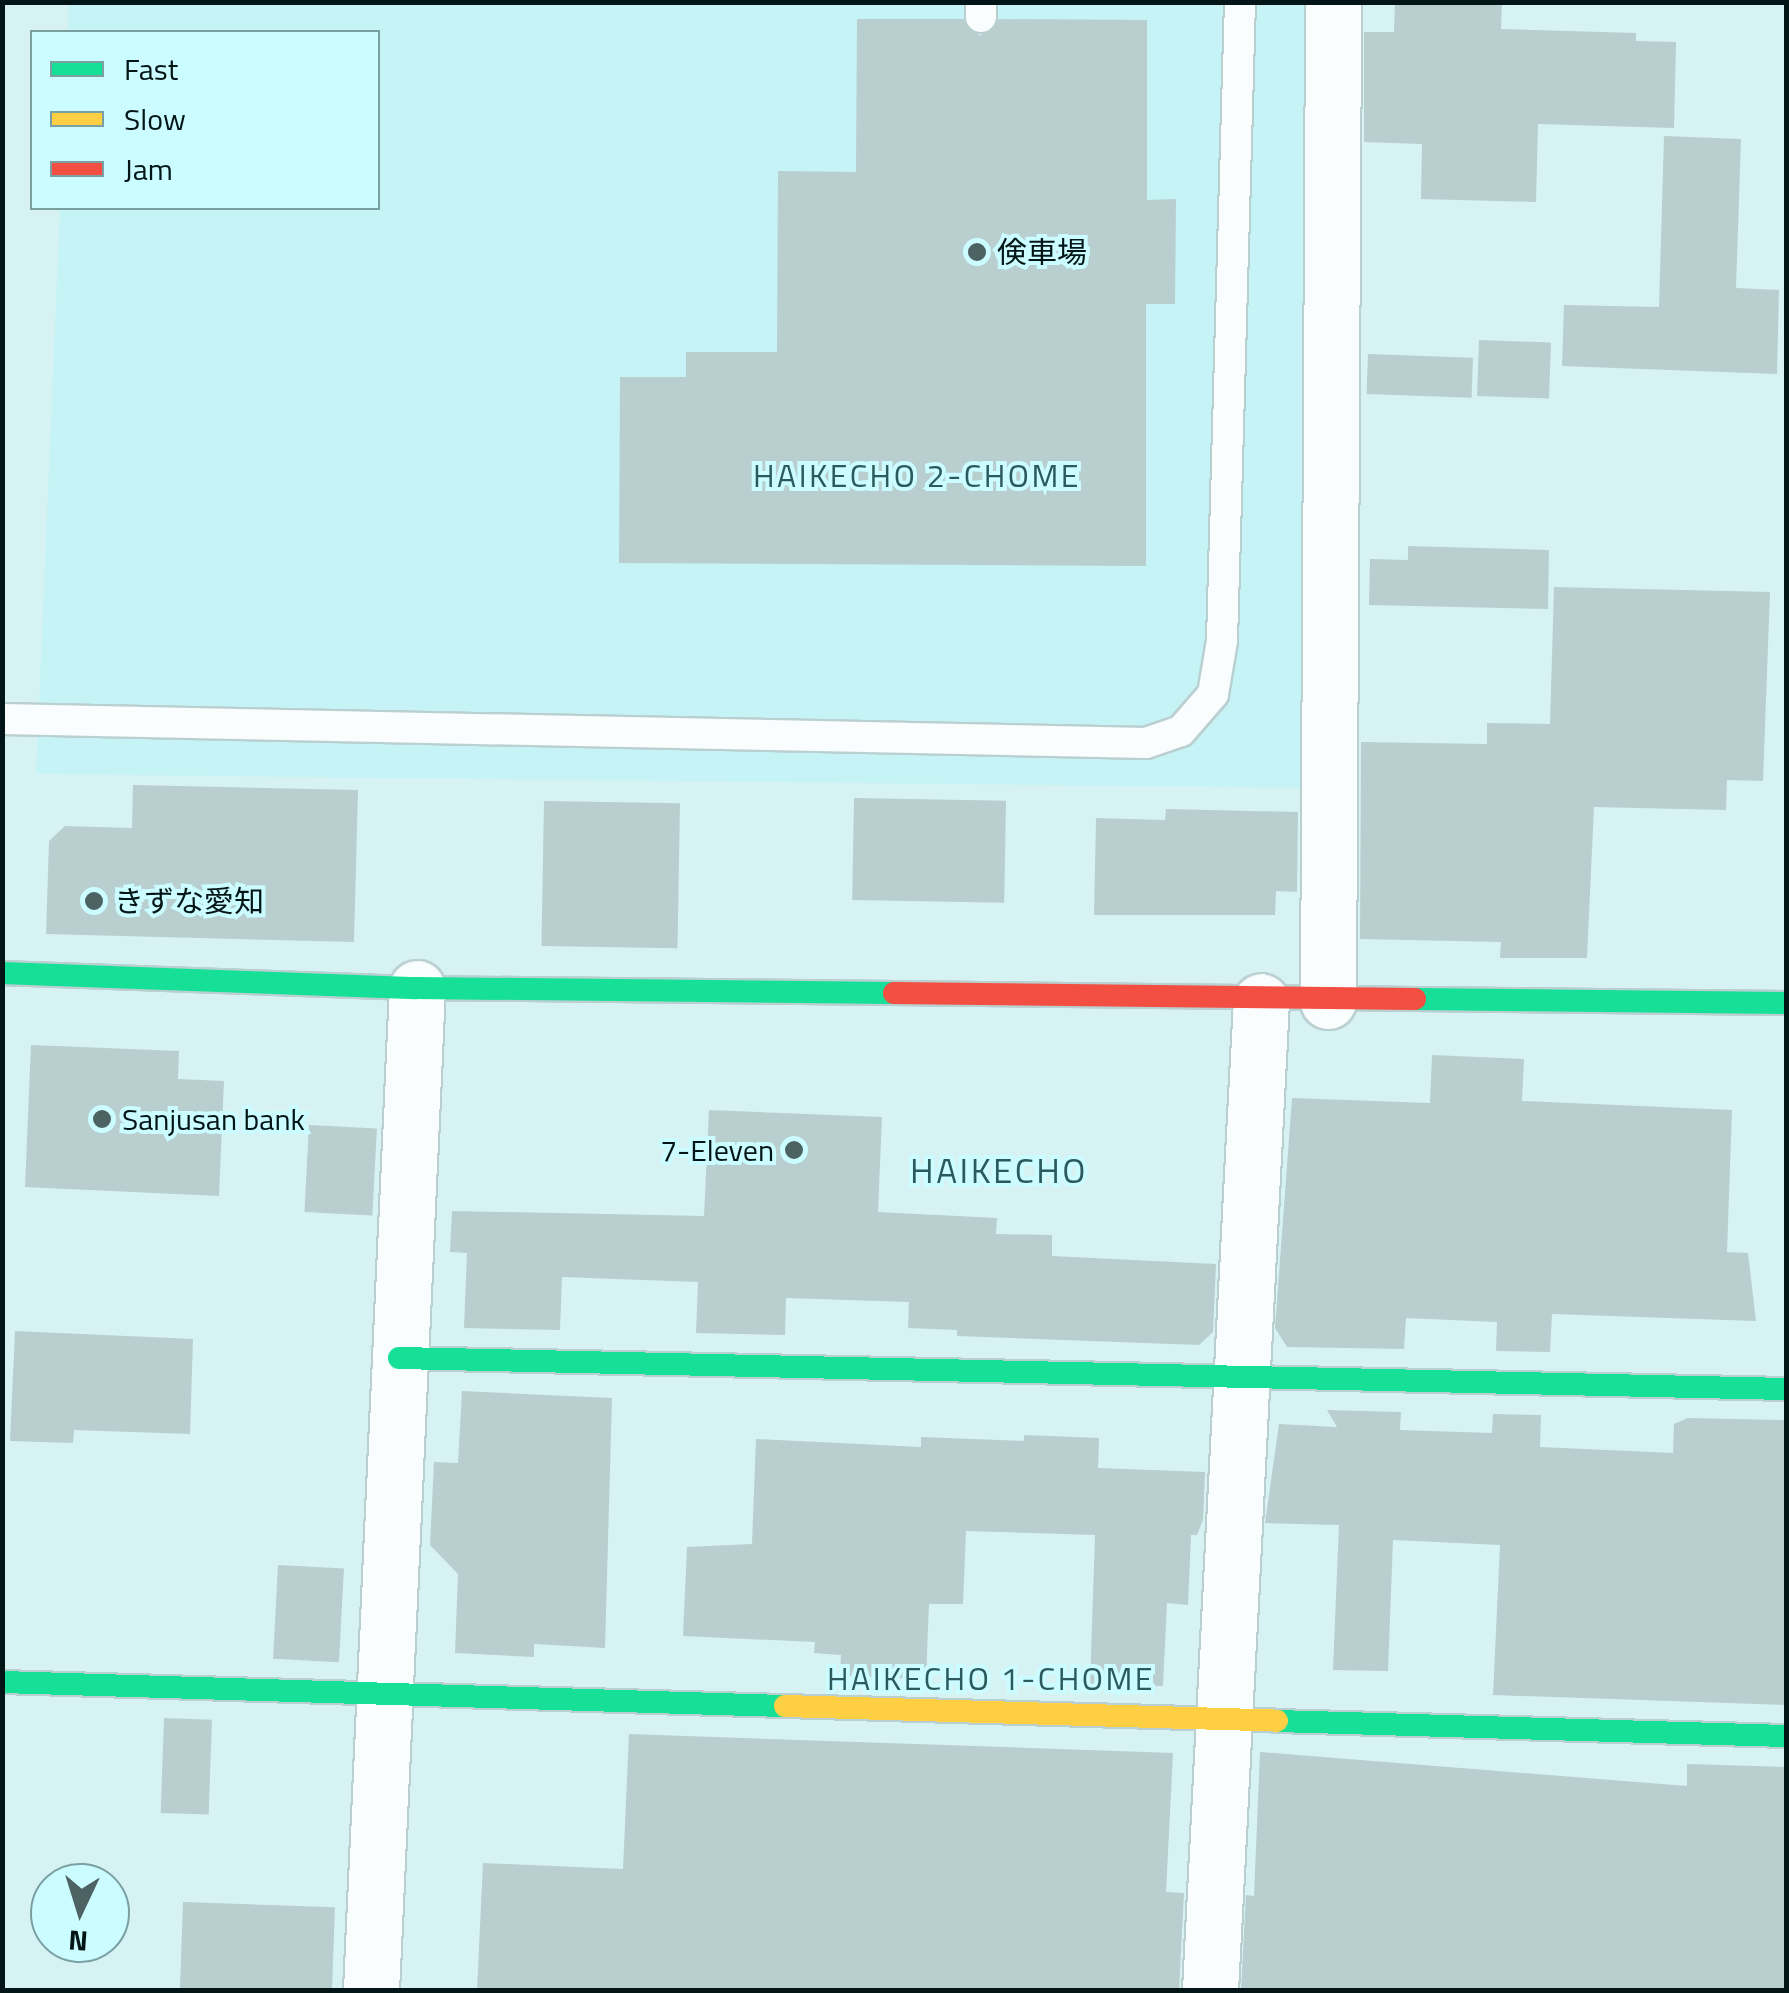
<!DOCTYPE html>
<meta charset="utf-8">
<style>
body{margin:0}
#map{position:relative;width:1789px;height:1993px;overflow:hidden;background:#d7f2f3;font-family:"Titillium Web","Noto Sans JP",sans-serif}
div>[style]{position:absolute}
.built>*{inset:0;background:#c6f3f5}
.building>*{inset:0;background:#b8cecf;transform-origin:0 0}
.roads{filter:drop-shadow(2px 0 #bacfd0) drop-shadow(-2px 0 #bacfd0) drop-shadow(0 2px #bacfd0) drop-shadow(0 -2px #bacfd0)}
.lane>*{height:30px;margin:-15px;padding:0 15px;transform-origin:15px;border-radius:15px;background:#f9fdfd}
.street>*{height:55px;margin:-27.5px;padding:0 27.5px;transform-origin:27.5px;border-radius:27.5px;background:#f9fdfd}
.fast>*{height:22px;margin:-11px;padding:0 11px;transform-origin:11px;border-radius:11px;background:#16e098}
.slow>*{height:22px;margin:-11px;padding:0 11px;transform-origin:11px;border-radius:11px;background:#ffcf43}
.jam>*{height:22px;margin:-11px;padding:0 11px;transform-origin:11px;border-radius:11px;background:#f24e42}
.dots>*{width:28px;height:28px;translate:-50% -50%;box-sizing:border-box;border:5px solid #cbfcff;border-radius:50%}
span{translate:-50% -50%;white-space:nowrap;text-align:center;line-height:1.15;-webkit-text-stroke:8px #cbfcff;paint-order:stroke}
.poi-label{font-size:30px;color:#031516}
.left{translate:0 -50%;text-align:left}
.right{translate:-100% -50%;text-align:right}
.neighbourhood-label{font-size:32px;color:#2c595c;letter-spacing:2.5px}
.quarter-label{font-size:35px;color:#2c595c;letter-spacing:2.5px}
.frame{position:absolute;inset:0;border:5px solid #031516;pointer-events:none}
.legend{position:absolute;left:30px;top:30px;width:350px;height:180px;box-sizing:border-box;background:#cbfcff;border:2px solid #7ba0a2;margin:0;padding:12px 18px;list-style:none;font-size:30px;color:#031516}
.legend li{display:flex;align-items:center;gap:20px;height:50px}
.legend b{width:50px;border:2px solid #7ba0a2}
.north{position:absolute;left:30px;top:1863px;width:100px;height:100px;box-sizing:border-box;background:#cbfcff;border:2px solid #7ba0a2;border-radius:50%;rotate:184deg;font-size:28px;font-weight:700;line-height:40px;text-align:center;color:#031516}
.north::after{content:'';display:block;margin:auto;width:35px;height:45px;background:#4d6263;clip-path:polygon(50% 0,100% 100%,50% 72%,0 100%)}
</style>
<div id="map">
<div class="built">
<div style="clip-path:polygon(69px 3px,1311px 3px,1309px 788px,36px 774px,60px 208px,378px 208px,378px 32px,68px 32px)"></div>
</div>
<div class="building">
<div style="clip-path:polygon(1395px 2px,1502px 2px,1501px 29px,1636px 33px,1636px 41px,1676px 42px,1674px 128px,1538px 124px,1536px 202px,1421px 199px,1422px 144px,1364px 142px,1364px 32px,1394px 32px)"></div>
<div style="clip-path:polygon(857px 19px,963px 19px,980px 36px,999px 19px,1147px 20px,1147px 200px,1176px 199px,1175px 304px,1146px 304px,1146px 566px,619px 563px,620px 377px,686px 377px,686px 352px,777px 352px,778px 171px,856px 172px)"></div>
<div style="clip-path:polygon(1664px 136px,1741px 139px,1736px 288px,1779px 290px,1777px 374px,1562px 366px,1564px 305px,1659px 307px)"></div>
<div style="left:1479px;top:340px;width:72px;height:56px;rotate:2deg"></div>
<div style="left:1368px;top:354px;width:105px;height:40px;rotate:2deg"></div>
<div style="clip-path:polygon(1408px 546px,1549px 550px,1548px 609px,1369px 605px,1370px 559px,1408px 560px)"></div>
<div style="clip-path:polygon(1554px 587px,1770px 592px,1763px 781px,1727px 780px,1726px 810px,1594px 807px,1587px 958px,1500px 958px,1501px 942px,1360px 939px,1361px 742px,1487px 744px,1487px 723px,1550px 724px)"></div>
<div style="clip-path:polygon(133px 785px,358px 790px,354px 942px,46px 934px,49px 841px,65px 826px,132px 828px)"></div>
<div style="left:854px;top:798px;width:152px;height:102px;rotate:1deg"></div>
<div style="left:544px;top:801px;width:136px;height:145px;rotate:1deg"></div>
<div style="clip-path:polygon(1166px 809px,1298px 812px,1297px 892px,1276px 891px,1275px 915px,1094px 915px,1096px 818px,1165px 820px)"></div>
<div style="clip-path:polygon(31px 1045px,179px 1051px,178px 1079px,224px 1081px,219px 1196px,25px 1187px)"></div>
<div style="clip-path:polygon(1432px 1055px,1524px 1059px,1522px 1101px,1732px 1110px,1727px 1252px,1748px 1253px,1756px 1321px,1552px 1314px,1550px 1352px,1496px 1351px,1497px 1322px,1406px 1318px,1404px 1349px,1287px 1347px,1275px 1328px,1292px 1098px,1430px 1103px)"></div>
<div style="clip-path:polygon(709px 1110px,882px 1117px,878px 1212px,997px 1218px,996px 1234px,1052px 1235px,1052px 1256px,1216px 1264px,1213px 1332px,1199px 1345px,957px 1336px,957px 1330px,908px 1328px,909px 1302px,786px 1298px,785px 1335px,696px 1333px,698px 1282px,562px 1277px,560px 1330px,464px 1328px,467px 1253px,450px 1252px,452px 1211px,704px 1216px)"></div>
<div style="left:309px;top:1125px;width:68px;height:87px;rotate:3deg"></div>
<div style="clip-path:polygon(15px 1331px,193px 1339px,190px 1434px,74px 1430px,73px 1443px,10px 1441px)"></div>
<div style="clip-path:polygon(462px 1391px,612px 1398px,605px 1648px,534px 1644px,534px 1657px,455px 1653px,458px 1574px,430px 1545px,434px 1462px,458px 1463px)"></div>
<div style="clip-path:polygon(1327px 1410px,1401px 1412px,1400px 1430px,1492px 1433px,1493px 1414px,1541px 1415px,1540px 1447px,1673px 1453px,1674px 1424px,1688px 1418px,1786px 1420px,1786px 1705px,1493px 1695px,1500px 1545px,1393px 1540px,1388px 1671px,1333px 1670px,1339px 1525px,1265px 1523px,1279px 1424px,1337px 1427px)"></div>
<div style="clip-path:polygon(1024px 1435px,1099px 1438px,1098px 1468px,1205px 1472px,1203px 1520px,1197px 1535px,1191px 1535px,1188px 1605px,1167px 1603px,1163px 1686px,1090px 1684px,1095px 1535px,966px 1531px,963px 1604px,929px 1604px,926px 1679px,840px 1676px,841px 1655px,814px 1653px,815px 1642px,683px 1636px,687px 1547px,752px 1544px,756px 1439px,921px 1447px,921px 1437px,1024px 1441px)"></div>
<div style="left:278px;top:1565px;width:66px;height:94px;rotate:3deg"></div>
<div style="left:164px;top:1718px;width:48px;height:95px;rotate:2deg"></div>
<div style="clip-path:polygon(629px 1734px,1173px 1753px,1166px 1892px,1184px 1893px,1179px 1990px,477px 1990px,483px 1863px,623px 1869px)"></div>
<div style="clip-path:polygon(1260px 1752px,1687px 1786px,1687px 1764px,1786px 1767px,1786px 1990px,1241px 1990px,1246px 1895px,1254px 1896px)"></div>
<div style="left:183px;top:1902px;width:152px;height:88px;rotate:2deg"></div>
</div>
<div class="roads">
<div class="lane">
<div style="left:981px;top:17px;width:15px;rotate:-90deg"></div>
<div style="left:2px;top:719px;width:1144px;rotate:1.2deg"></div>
<div style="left:1146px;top:743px;width:37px;rotate:-19deg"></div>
<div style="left:1181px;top:731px;width:49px;rotate:-49.1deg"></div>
<div style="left:1213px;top:694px;width:54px;rotate:-80.4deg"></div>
<div style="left:1222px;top:641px;width:639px;rotate:-88.39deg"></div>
</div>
<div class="street">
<div style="left:1328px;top:1001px;width:999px;rotate:-89.71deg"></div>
<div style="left:371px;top:1990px;width:1003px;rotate:-87.37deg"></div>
<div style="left:1210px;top:1990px;width:990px;rotate:-87.05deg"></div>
</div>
<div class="fast">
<div style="left:2px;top:973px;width:415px;rotate:2.1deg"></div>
<div style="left:417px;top:988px;width:477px;rotate:0.6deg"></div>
<div style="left:1415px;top:999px;width:371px;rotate:0.6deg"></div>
<div style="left:399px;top:1358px;width:1387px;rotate:1.28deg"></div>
<div style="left:2px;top:1682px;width:783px;rotate:1.76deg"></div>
<div style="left:1277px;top:1721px;width:509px;rotate:1.69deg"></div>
</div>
<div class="slow">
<div style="left:785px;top:1706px;width:492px;rotate:1.7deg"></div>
</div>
<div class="jam">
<div style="left:894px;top:993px;width:521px;rotate:0.66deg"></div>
</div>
</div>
<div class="dots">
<div style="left:977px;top:252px;background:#4d6263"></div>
<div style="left:94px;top:901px;background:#4d6263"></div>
<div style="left:102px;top:1119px;background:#4d6263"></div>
<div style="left:794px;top:1150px;background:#4d6263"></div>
</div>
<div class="poi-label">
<span class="left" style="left:997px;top:252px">倹車場</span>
<span class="left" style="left:114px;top:901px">きずな愛知</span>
<span class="left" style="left:122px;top:1119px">Sanjusan bank</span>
<span class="right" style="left:774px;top:1150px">7-Eleven</span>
</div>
<div class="neighbourhood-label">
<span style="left:917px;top:475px">HAIKECHO 2-CHOME</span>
<span style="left:991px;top:1678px">HAIKECHO 1-CHOME</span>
</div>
<div class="quarter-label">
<span style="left:999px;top:1170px">HAIKECHO</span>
</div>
<div class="frame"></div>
<ul class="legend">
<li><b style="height:12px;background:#16e098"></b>Fast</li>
<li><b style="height:12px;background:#ffcf43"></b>Slow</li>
<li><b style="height:12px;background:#f24e42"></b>Jam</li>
</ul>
<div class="north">N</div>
</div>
